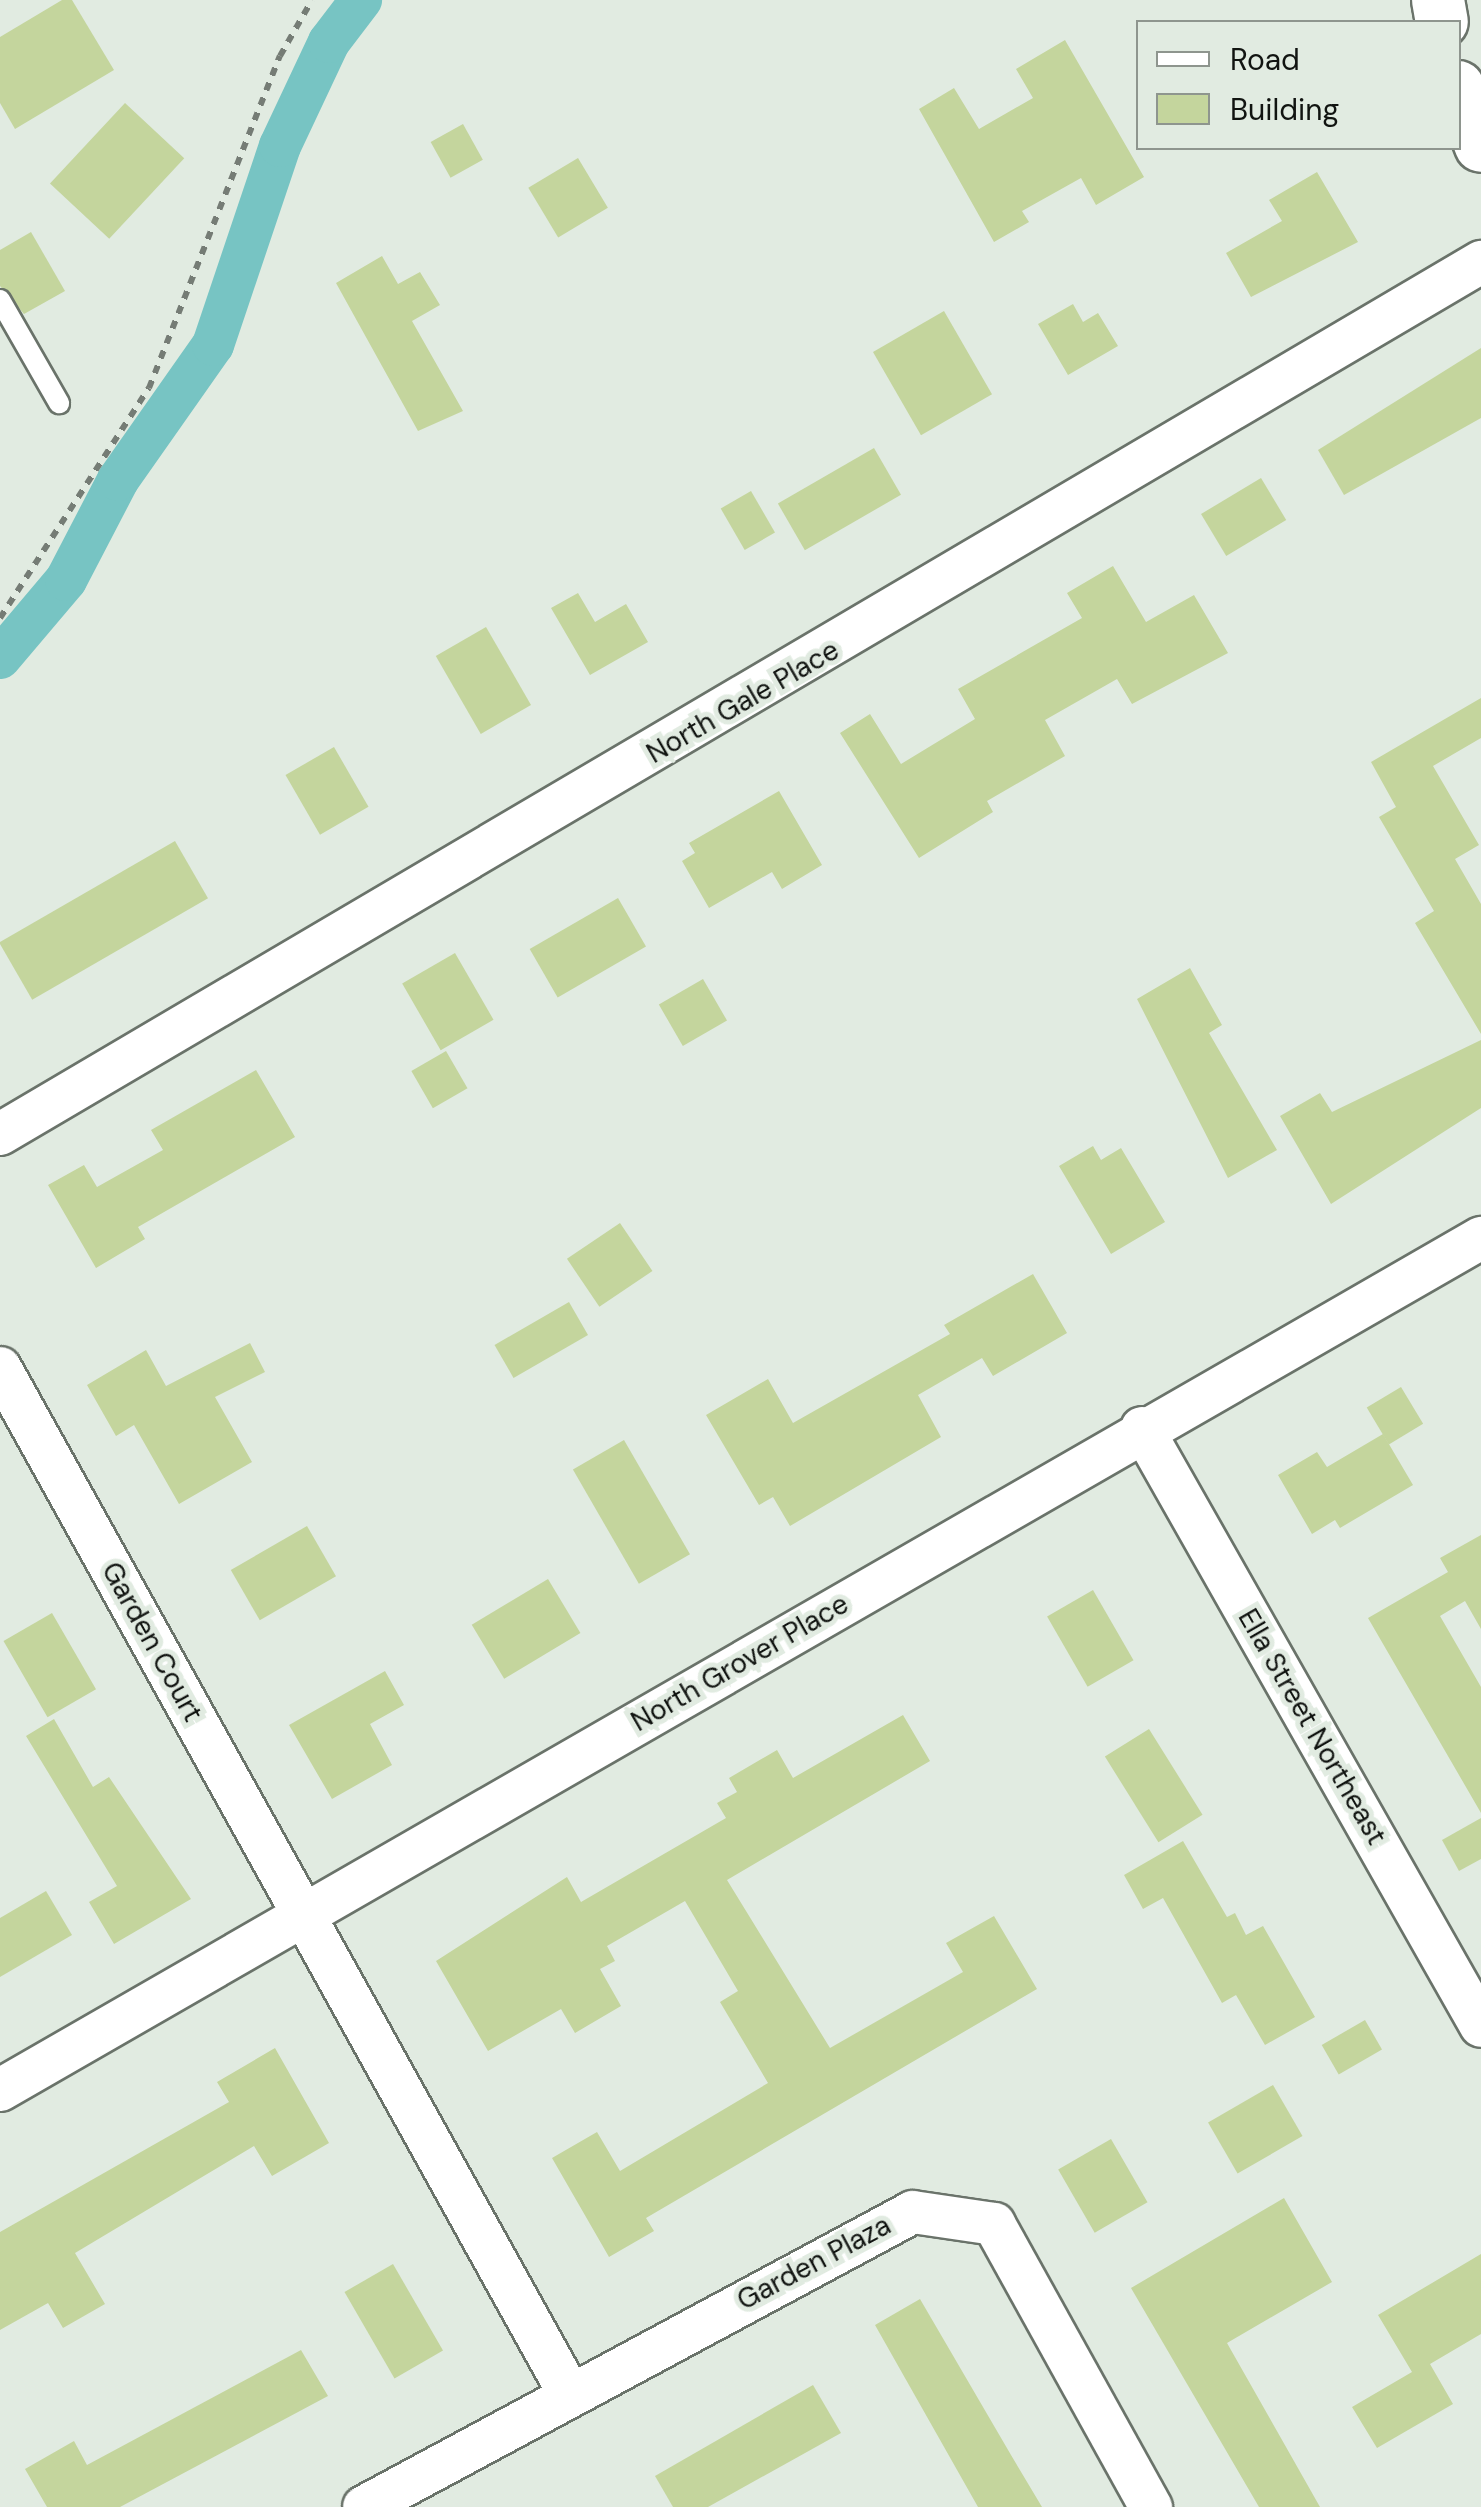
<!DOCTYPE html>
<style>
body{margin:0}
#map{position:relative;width:1481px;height:2507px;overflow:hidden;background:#e1ebe1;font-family:"DM Sans",sans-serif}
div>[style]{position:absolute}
.canal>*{height:42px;margin:-21px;padding:0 21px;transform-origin:21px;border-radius:21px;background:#77c4c3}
.building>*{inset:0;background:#c4d59d;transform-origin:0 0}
.path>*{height:6px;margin-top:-3px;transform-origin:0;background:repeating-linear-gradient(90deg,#757c75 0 8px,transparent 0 16px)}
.roads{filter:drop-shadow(2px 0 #6a736a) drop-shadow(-2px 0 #6a736a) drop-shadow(0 2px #6a736a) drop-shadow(0 -2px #6a736a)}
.service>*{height:20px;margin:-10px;padding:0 10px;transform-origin:10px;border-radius:10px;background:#fff}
.minor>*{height:42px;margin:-21px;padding:0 21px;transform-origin:21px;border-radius:21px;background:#fff}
.tertiary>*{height:52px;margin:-26px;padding:0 26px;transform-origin:26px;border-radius:26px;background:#fff}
span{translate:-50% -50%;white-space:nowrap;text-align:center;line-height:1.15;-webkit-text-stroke:10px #e1ebe1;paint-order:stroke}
.street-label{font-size:28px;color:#111411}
.legend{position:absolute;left:1136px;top:20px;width:325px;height:130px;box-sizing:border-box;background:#e1ebe1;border:2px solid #8e958e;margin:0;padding:12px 18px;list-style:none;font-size:30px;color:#111411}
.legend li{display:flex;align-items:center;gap:20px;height:50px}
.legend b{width:50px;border:2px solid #8e958e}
</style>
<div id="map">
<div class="canal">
<div style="left:0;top:658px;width:102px;rotate:-49.8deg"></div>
<div style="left:66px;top:580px;width:113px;rotate:-62.5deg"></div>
<div style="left:118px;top:480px;width:165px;rotate:-54.9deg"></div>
<div style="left:213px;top:345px;width:210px;rotate:-71.4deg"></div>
<div style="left:280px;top:146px;width:115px;rotate:-64.8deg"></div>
<div style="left:329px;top:42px;width:53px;rotate:-52.7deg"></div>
</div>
<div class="building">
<div style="clip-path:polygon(62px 0,72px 0,114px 70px,15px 129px,0 103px,0 37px)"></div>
<div style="clip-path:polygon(1065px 40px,1144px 177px,1096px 205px,1081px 178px,1022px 211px,1029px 222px,994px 242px,919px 109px,954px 88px,979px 129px,1033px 98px,1016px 69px)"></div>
<div style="left:125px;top:103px;width:81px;height:110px;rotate:43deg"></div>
<div style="left:463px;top:124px;width:41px;height:37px;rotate:61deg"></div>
<div style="left:578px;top:158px;width:58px;height:58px;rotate:59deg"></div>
<div style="clip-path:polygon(1317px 172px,1358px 242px,1251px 297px,1226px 253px,1282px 221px,1269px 200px)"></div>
<div style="clip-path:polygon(31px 232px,65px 291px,24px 314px,0 286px,0 250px)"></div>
<div style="clip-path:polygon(382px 256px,398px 284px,420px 272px,440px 305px,412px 321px,463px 411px,418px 431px,336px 283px)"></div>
<div style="clip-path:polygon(1073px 304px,1083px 322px,1098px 313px,1118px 346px,1068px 375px,1038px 324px)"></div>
<div style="left:944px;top:311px;width:96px;height:82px;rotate:60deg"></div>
<div style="clip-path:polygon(1481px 348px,1481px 418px,1344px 495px,1318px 450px)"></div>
<div style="left:874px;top:448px;width:54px;height:111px;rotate:60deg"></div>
<div style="left:1261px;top:478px;width:49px;height:70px;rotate:59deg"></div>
<div style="left:751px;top:491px;width:48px;height:35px;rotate:60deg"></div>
<div style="clip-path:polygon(1113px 566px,1146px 622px,1194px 595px,1228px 653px,1132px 704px,1117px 679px,1045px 720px,1065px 756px,987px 801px,993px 812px,919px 858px,840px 733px,870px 714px,901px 764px,975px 719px,958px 689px,1082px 618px,1067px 593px)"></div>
<div style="clip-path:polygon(578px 593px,595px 622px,626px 604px,648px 642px,590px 675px,551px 608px)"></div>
<div style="left:486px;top:627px;width:90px;height:58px;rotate:60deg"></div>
<div style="clip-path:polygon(1481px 698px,1481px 738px,1433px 766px,1479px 845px,1455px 859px,1481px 904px,1481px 1034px,1415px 923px,1434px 911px,1379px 817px,1396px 807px,1371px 762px)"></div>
<div style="left:334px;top:747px;width:69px;height:56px;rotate:60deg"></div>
<div style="clip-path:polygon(779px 791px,822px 865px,782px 889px,772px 872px,709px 908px,682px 861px,695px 853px,689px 843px)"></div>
<div style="left:175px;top:841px;width:66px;height:203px;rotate:60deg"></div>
<div style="left:618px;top:898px;width:56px;height:102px;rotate:60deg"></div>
<div style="left:455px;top:953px;width:77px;height:61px;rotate:60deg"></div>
<div style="clip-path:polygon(1190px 968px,1222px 1025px,1209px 1033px,1277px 1150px,1228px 1178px,1137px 999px)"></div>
<div style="left:703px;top:979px;width:48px;height:51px;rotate:60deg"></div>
<div style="clip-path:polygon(1481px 1040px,1481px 1108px,1331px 1204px,1280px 1116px,1320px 1093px,1332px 1112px)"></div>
<div style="left:446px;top:1051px;width:43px;height:40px;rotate:60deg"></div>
<div style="clip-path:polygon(256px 1070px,295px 1137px,138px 1227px,145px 1239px,96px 1268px,48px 1185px,84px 1165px,97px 1187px,163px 1150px,151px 1130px)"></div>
<div style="clip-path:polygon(1093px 1146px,1101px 1160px,1121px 1148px,1165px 1222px,1111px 1254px,1059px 1166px)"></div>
<div style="left:620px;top:1223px;width:58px;height:64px;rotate:56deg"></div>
<div style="clip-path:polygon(1033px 1274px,1067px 1333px,993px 1376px,982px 1358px,918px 1395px,941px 1437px,790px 1526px,773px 1497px,759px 1505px,706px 1415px,768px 1379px,793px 1423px,950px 1334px,944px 1325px)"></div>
<div style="left:569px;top:1302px;width:38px;height:86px;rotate:60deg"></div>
<div style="clip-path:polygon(250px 1343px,265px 1372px,215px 1397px,252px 1462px,179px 1504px,134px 1425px,116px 1436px,87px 1385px,146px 1350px,166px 1386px)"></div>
<div style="left:1401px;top:1387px;width:43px;height:40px;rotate:59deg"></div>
<div style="clip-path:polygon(1383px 1434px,1413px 1485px,1340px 1528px,1335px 1520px,1312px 1534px,1278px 1475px,1317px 1452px,1327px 1467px)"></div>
<div style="left:624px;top:1440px;width:132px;height:59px;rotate:60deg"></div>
<div style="left:307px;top:1526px;width:58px;height:88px;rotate:60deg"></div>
<div style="clip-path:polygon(1481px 1535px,1481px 1629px,1465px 1601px,1440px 1616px,1481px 1687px,1481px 1813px,1368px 1618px,1448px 1572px,1440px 1558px)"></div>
<div style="left:548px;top:1579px;width:63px;height:89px;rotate:59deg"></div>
<div style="left:1093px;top:1590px;width:81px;height:53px;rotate:60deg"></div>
<div style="left:52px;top:1613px;width:88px;height:56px;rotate:60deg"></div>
<div style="clip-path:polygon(385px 1671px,404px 1705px,370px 1724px,392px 1765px,332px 1799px,289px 1725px)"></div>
<div style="clip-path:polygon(903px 1715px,930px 1761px,727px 1880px,830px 2048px,963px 1972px,946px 1943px,994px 1916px,1037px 1989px,646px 2218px,654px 2231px,609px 2257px,552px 2158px,597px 2132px,620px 2171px,768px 2083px,720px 2002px,738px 1991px,685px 1901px,607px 1946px,615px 1961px,600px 1969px,621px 2006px,575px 2033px,561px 2009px,488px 2051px,436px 1961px,567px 1877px,581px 1902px,726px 1818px,717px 1803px,737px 1792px,729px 1778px,777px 1750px,793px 1778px)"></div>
<div style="clip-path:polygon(54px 1719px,93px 1787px,109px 1777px,191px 1899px,114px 1944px,89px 1902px,117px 1886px,26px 1736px)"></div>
<div style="left:1149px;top:1729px;width:101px;height:52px;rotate:58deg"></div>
<div style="clip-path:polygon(1481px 1818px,1481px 1859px,1459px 1871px,1442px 1840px)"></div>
<div style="clip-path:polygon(1183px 1841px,1227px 1917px,1235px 1913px,1246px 1935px,1263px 1926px,1315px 2017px,1265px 2045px,1236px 1995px,1222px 2003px,1163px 1898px,1143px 1909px,1124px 1875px)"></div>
<div style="clip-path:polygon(46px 1891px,72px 1935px,0 1977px,0 1918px)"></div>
<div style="left:1365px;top:2020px;width:34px;height:50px;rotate:60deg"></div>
<div style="clip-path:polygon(275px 2048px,329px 2143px,272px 2176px,254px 2146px,75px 2253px,105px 2304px,63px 2328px,48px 2303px,0 2330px,0 2232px,229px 2102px,217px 2082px)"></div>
<div style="left:1273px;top:2085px;width:59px;height:75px;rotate:60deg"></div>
<div style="left:1111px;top:2139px;width:73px;height:61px;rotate:60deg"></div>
<div style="clip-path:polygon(1284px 2198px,1332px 2282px,1227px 2343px,1320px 2507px,1259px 2507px,1131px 2288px)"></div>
<div style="clip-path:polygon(1481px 2254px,1481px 2334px,1430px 2364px,1453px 2404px,1377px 2448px,1352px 2407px,1412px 2372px,1378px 2315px)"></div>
<div style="left:393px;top:2264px;width:100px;height:56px;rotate:60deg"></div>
<div style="clip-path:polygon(920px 2299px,1011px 2455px,1042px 2507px,978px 2507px,875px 2325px)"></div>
<div style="clip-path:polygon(301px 2350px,328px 2396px,120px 2507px,47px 2507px,25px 2469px,74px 2441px,87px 2465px)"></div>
<div style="clip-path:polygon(813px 2385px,841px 2433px,708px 2507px,673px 2507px,655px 2476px)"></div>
</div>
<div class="path">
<div style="left:0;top:618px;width:274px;rotate:-57.1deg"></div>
<div style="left:149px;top:388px;width:357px;rotate:-68.5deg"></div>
<div style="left:280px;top:56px;width:64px;rotate:-60.3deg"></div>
</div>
<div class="roads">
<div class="service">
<div style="left:0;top:300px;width:119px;rotate:60.2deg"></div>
</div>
<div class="minor">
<div style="left:0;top:1134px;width:1719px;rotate:-30.49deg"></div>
<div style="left:0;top:1368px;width:1170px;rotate:60.96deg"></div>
<div style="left:1142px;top:1428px;width:687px;rotate:60.45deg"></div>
<div style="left:0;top:2090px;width:1709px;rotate:-29.91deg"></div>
<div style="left:364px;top:2507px;width:623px;rotate:-28.25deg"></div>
<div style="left:913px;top:2212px;width:82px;rotate:8.4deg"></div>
<div style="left:994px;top:2224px;width:324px;rotate:61deg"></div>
</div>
<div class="tertiary">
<div style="left:1438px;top:0;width:22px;rotate:80deg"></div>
<div style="left:1458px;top:87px;width:63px;rotate:68.7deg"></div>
</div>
</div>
<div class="street-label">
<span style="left:743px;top:702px;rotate:-30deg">North Gale Place</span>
<span style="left:152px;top:1642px;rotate:61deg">Garden Court</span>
<span style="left:740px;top:1663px;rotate:-30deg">North Grover Place</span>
<span style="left:1312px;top:1727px;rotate:60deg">Ella Street Northeast</span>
<span style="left:814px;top:2263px;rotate:-28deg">Garden Plaza</span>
</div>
<ul class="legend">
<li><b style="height:12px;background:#fff"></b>Road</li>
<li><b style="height:28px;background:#c4d59d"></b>Building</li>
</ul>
</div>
